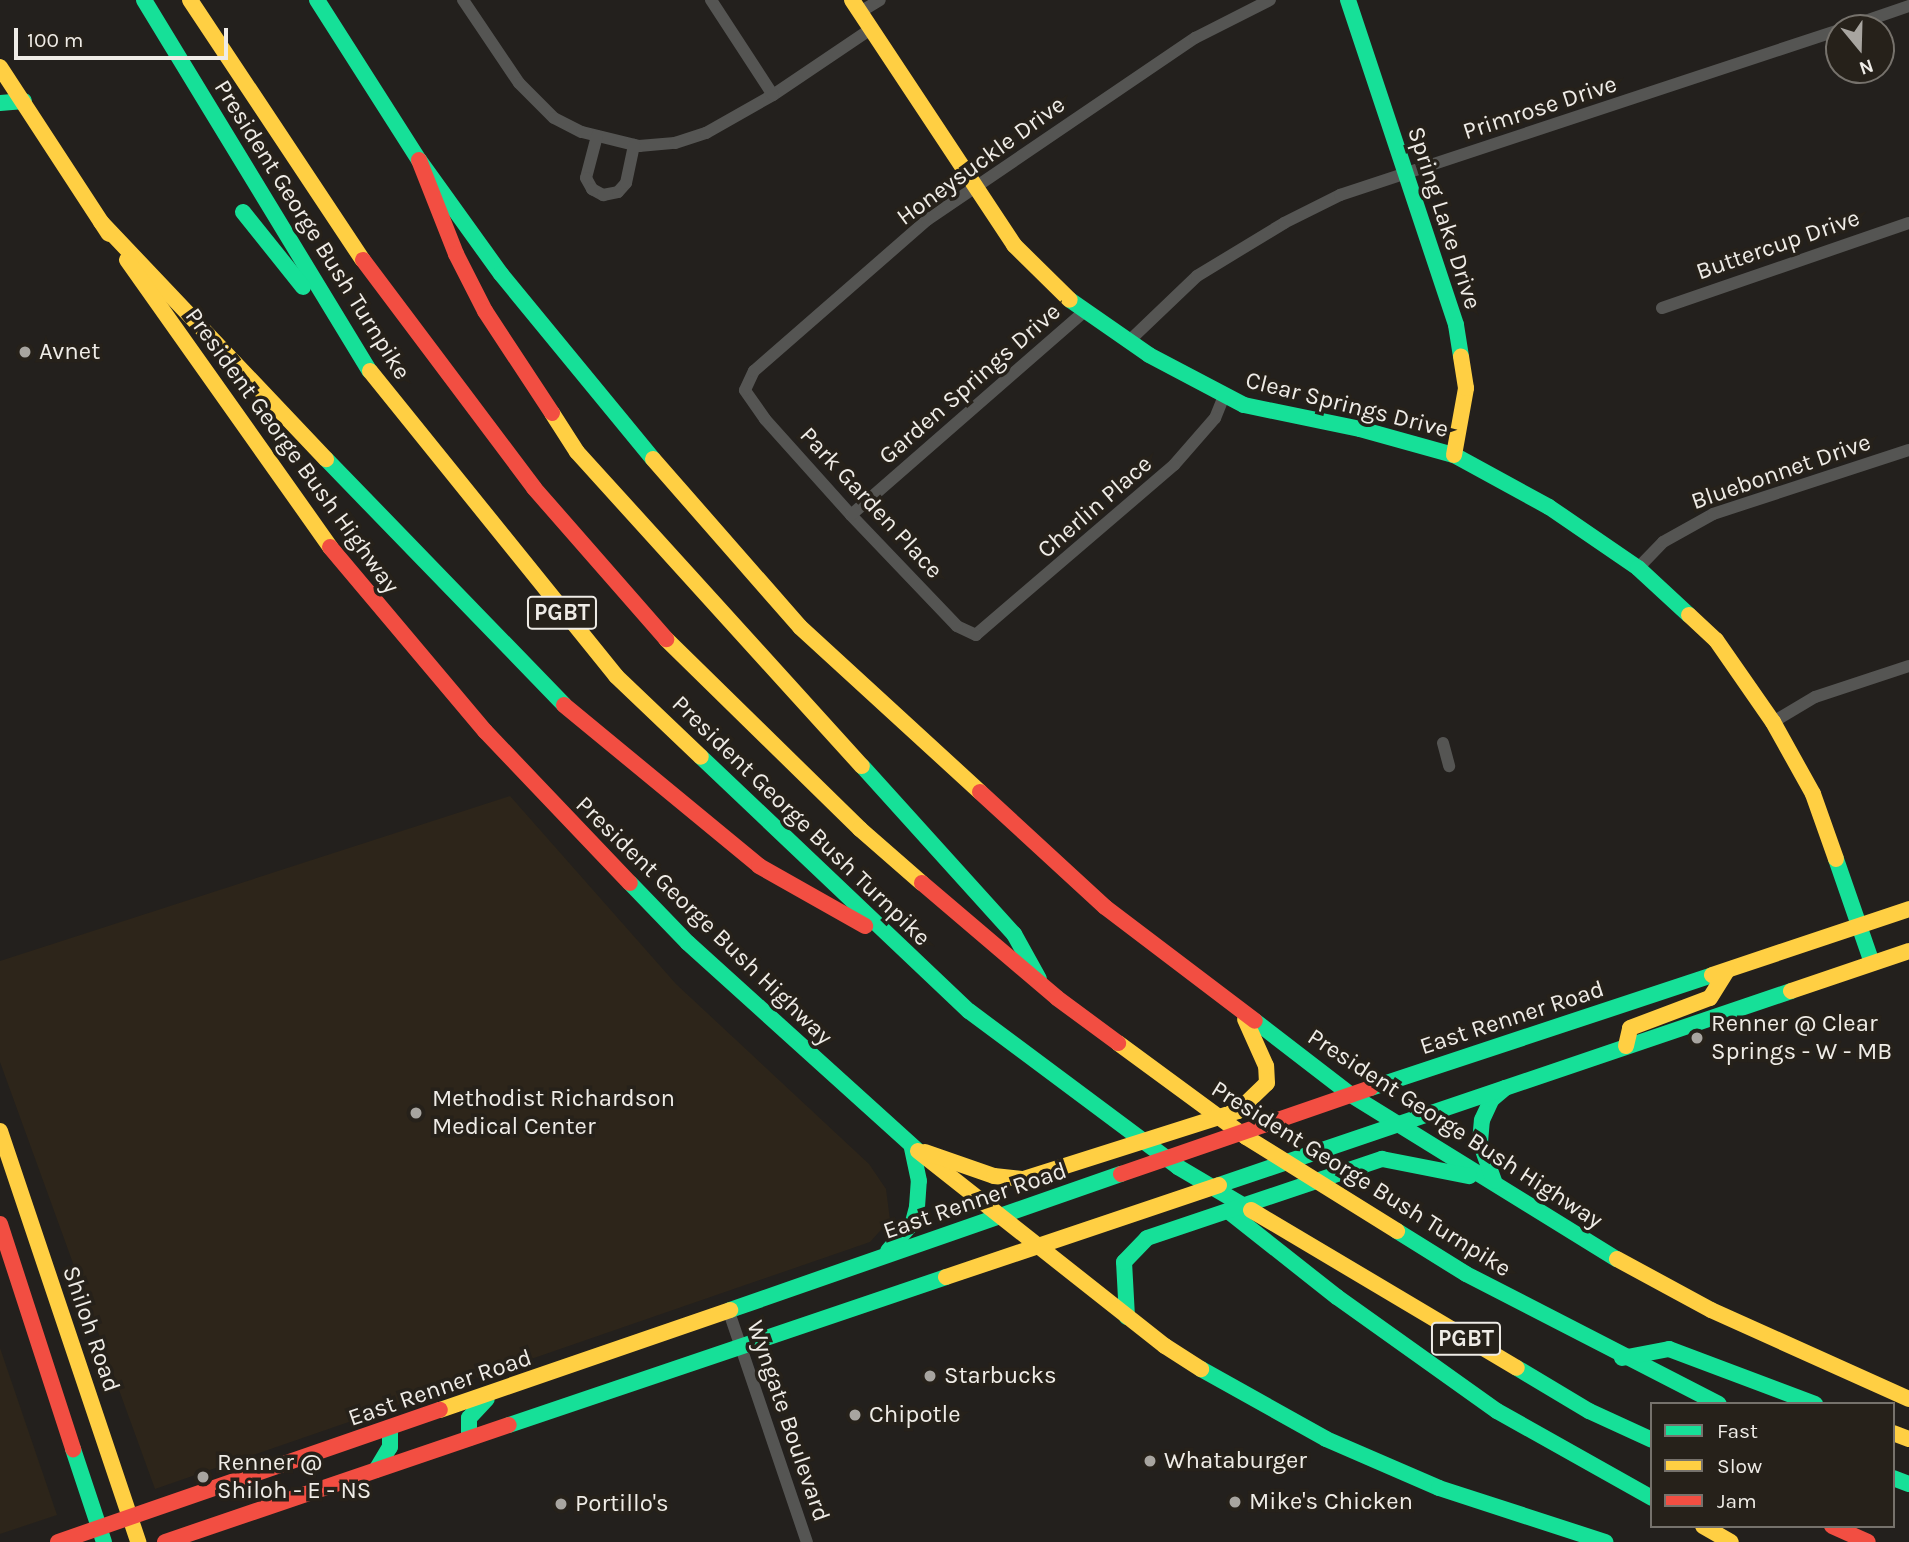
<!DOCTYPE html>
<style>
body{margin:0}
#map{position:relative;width:1909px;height:1542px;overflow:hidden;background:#23201d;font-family:Karla,sans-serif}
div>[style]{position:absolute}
.built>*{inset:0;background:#2d251a}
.street>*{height:12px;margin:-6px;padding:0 6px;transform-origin:6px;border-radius:6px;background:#555553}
.fast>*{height:16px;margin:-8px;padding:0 8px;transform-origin:8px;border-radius:8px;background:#16e098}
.slow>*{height:16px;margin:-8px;padding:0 8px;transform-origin:8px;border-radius:8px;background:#ffcf43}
.jam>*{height:16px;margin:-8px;padding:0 8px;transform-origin:8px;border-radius:8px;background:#f24e42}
.dots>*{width:19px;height:19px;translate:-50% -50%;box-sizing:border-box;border:4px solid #26211a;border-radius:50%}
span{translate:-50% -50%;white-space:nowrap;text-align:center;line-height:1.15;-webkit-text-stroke:7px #26211a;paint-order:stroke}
.shield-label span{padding:2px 5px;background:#26211a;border:2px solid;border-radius:5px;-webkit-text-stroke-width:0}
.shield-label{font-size:23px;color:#efece7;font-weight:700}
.street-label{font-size:24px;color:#efece7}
.poi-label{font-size:24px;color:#efece7}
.left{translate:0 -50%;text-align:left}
.legend{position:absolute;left:1650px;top:1402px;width:245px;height:126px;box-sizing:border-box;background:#26211a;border:2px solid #76726c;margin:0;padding:9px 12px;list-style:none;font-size:21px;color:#efece7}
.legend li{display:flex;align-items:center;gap:14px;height:35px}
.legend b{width:35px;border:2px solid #76726c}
.north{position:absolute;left:1825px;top:14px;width:70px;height:70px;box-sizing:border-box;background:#26211a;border:2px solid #76726c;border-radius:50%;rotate:161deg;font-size:19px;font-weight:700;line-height:28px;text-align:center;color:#efece7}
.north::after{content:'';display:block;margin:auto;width:24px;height:32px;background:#a8a5a0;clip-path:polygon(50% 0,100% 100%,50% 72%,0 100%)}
.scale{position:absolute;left:14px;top:28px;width:214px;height:32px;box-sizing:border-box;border:4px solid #efece7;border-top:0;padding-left:9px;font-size:21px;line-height:24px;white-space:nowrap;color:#efece7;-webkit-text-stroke:5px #26211a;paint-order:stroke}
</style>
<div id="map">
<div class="built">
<div style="clip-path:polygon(510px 796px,676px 984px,869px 1164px,886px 1189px,890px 1220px,870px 1242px,155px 1489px,0 1062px,0 961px)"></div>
<div style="clip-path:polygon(0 1348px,57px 1515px,0 1534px)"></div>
</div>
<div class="street">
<div style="left:463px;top:0;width:100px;rotate:56deg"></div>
<div style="left:519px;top:83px;width:49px;rotate:45deg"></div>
<div style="left:554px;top:118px;width:31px;rotate:27deg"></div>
<div style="left:582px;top:132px;width:59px;rotate:13.8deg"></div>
<div style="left:639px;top:146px;width:36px;rotate:-5deg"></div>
<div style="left:675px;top:143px;width:33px;rotate:-18deg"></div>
<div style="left:706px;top:133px;width:77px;rotate:-29.6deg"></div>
<div style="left:773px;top:95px;width:118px;rotate:-34deg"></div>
<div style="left:711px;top:0;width:113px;rotate:56.9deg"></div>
<div style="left:860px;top:12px;width:23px;rotate:-31deg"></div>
<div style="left:1845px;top:28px;width:68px;rotate:-19deg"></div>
<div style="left:597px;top:136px;width:43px;rotate:104.7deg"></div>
<div style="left:586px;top:178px;width:13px;rotate:61deg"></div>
<div style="left:592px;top:189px;width:13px;rotate:29deg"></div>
<div style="left:603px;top:195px;width:15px;rotate:-11deg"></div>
<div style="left:618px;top:192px;width:12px;rotate:-48deg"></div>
<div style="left:626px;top:183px;width:39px;rotate:-78deg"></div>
<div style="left:1662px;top:308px;width:261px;rotate:-19deg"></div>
<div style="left:1128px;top:342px;width:95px;rotate:-43.7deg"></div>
<div style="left:1197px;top:276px;width:102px;rotate:-31.3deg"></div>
<div style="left:1284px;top:223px;width:63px;rotate:-26.6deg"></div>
<div style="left:1340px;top:195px;width:526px;rotate:-18.3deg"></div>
<div style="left:1224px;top:396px;width:24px;rotate:112deg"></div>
<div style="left:1215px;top:418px;width:62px;rotate:131.1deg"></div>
<div style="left:1174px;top:465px;width:261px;rotate:139.4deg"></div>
<div style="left:976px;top:635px;width:21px;rotate:-155deg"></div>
<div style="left:957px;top:626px;width:153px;rotate:-133.7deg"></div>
<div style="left:851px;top:515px;width:129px;rotate:-131.9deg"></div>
<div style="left:765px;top:419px;width:35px;rotate:-125deg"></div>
<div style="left:745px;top:390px;width:21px;rotate:-65deg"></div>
<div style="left:754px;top:371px;width:230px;rotate:-41.1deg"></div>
<div style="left:927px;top:220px;width:324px;rotate:-34.2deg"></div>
<div style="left:1195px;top:38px;width:84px;rotate:-26.9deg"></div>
<div style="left:851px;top:515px;width:310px;rotate:-41.1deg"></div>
<div style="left:1638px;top:568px;width:36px;rotate:-46deg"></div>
<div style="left:1663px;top:542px;width:57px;rotate:-29.2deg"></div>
<div style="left:1713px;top:514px;width:206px;rotate:-18.1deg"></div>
<div style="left:1773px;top:722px;width:49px;rotate:-30.8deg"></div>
<div style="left:1815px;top:697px;width:99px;rotate:-18.3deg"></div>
<div style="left:1443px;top:743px;width:24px;rotate:75deg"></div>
<div style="left:729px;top:1312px;width:243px;rotate:71.3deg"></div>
</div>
<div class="fast">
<div style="left:144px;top:0;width:434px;rotate:58.7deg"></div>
<div style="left:317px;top:0;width:190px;rotate:57.5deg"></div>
<div style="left:419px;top:160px;width:140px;rotate:54.3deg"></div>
<div style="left:501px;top:274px;width:239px;rotate:50.6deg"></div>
<div style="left:1348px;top:0;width:342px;rotate:71.6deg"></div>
<div style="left:1456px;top:325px;width:31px;rotate:81deg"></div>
<div style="left:0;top:103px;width:24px;rotate:-5deg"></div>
<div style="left:243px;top:212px;width:96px;rotate:51.3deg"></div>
<div style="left:1070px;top:300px;width:96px;rotate:34.8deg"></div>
<div style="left:1149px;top:355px;width:107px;rotate:27.8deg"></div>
<div style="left:1244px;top:405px;width:118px;rotate:11.7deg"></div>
<div style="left:1360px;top:429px;width:98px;rotate:15.5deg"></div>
<div style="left:1454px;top:455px;width:108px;rotate:28.7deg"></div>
<div style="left:1549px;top:507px;width:108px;rotate:34.4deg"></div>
<div style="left:1638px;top:568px;width:69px;rotate:42.7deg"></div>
<div style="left:326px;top:459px;width:342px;rotate:45.9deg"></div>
<div style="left:701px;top:757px;width:369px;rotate:43.5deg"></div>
<div style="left:969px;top:1011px;width:261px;rotate:36.7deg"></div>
<div style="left:1178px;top:1167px;width:85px;rotate:30.5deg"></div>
<div style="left:862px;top:766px;width:227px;rotate:47.9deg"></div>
<div style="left:1014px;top:934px;width:51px;rotate:60.9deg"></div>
<div style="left:1836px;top:859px;width:110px;rotate:70.9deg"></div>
<div style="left:630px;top:883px;width:83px;rotate:46deg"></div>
<div style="left:688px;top:943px;width:310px;rotate:42.1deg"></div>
<div style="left:1255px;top:1021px;width:121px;rotate:37.6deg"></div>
<div style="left:1351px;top:1095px;width:312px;rotate:31.7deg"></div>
<div style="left:1371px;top:1088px;width:359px;rotate:-18.3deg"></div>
<div style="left:1494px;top:1181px;width:41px;rotate:-109.7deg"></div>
<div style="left:1480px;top:1142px;width:22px;rotate:-85deg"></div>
<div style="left:1482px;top:1120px;width:23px;rotate:-65deg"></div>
<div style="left:1492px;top:1099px;width:17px;rotate:-40deg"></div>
<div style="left:1219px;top:1185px;width:604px;rotate:-18.73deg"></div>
<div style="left:1228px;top:1211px;width:139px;rotate:38.3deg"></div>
<div style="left:1337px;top:1297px;width:196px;rotate:35.5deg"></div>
<div style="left:1497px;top:1411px;width:178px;rotate:29.3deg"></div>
<div style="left:1397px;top:1231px;width:81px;rotate:31.9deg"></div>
<div style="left:1466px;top:1274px;width:284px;rotate:27.2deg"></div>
<div style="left:888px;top:1251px;width:38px;rotate:-49deg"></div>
<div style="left:913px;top:1222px;width:16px;rotate:-75deg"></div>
<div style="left:917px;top:1207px;width:26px;rotate:-86deg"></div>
<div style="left:919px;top:1181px;width:35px;rotate:-102deg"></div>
<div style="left:730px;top:1310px;width:414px;rotate:-19.2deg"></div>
<div style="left:1127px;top:1317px;width:55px;rotate:-93.1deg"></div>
<div style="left:1124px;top:1262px;width:33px;rotate:-46deg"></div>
<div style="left:1147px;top:1238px;width:248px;rotate:-18.6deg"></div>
<div style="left:1382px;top:1159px;width:89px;rotate:11.1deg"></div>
<div style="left:1622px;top:1358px;width:48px;rotate:-10.8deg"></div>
<div style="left:1669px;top:1349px;width:156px;rotate:20.6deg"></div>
<div style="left:1517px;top:1368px;width:84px;rotate:30.8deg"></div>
<div style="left:1589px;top:1411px;width:69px;rotate:24.7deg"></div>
<div style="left:1201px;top:1369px;width:143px;rotate:29.2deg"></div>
<div style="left:1326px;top:1439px;width:123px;rotate:23.4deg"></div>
<div style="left:1439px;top:1488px;width:175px;rotate:18deg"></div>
<div style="left:509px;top:1425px;width:461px;rotate:-18.7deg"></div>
<div style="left:469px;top:1438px;width:20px;rotate:-90deg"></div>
<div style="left:469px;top:1418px;width:26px;rotate:-47deg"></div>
<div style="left:73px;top:1449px;width:98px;rotate:71.6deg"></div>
<div style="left:376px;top:1470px;width:27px;rotate:-59deg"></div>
<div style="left:390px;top:1447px;width:17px;rotate:-90deg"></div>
<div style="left:1893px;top:1478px;width:17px;rotate:21deg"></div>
</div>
<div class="slow">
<div style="left:190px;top:0;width:312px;rotate:56.4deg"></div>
<div style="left:852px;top:0;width:294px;rotate:56.5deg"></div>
<div style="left:1014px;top:245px;width:78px;rotate:44.5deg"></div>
<div style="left:0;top:67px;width:199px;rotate:56.9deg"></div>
<div style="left:101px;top:222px;width:327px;rotate:46.5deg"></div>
<div style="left:127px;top:260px;width:352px;rotate:54.7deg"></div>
<div style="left:370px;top:371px;width:392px;rotate:51.1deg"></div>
<div style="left:616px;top:676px;width:117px;rotate:43.6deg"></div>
<div style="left:552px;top:413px;width:46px;rotate:57.3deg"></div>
<div style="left:577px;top:452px;width:424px;rotate:47.8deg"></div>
<div style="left:1454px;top:455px;width:68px;rotate:-79.8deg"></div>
<div style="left:1466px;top:388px;width:32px;rotate:-99deg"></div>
<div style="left:653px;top:459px;width:223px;rotate:48.8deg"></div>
<div style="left:800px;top:627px;width:244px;rotate:42.5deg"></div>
<div style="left:1689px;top:615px;width:37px;rotate:43deg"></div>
<div style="left:1716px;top:640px;width:100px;rotate:55.2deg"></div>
<div style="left:1773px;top:722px;width:82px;rotate:60.9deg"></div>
<div style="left:1813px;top:794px;width:69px;rotate:70.5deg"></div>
<div style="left:666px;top:639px;width:272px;rotate:44.4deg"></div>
<div style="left:860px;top:829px;width:82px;rotate:41.1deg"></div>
<div style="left:1712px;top:975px;width:208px;rotate:-18.5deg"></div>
<div style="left:1791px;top:991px;width:125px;rotate:-18.7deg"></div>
<div style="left:1118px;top:1043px;width:159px;rotate:36.3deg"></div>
<div style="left:1246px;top:1137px;width:178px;rotate:31.9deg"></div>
<div style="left:1626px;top:1046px;width:18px;rotate:-77deg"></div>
<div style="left:1630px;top:1028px;width:85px;rotate:-20.6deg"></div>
<div style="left:1710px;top:998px;width:32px;rotate:-58deg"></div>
<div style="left:0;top:1131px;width:434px;rotate:71.4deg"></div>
<div style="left:918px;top:1151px;width:315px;rotate:38.3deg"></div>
<div style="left:1165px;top:1346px;width:43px;rotate:32.6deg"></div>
<div style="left:925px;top:1152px;width:73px;rotate:19.2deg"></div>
<div style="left:994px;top:1176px;width:30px;rotate:6deg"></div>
<div style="left:1024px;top:1179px;width:225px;rotate:-17.6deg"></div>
<div style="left:1238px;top:1111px;width:40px;rotate:-44deg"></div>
<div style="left:1267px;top:1083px;width:17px;rotate:-93deg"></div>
<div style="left:1266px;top:1066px;width:51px;rotate:-114.1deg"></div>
<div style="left:1251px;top:1210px;width:309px;rotate:30.7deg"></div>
<div style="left:1617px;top:1259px;width:107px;rotate:28.5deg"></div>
<div style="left:1711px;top:1310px;width:217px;rotate:24.2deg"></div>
<div style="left:946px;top:1277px;width:288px;rotate:-18.6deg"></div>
<div style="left:440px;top:1410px;width:307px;rotate:-19deg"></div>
<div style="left:1893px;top:1433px;width:17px;rotate:21deg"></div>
<div style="left:1703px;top:1526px;width:32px;rotate:30deg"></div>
</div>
<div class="jam">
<div style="left:419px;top:160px;width:101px;rotate:68.5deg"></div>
<div style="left:456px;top:254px;width:64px;rotate:63deg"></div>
<div style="left:485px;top:311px;width:122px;rotate:56.7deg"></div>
<div style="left:363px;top:260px;width:285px;rotate:53.1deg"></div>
<div style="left:534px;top:488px;width:201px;rotate:48.8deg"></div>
<div style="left:330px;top:547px;width:241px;rotate:49.9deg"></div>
<div style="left:485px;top:731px;width:210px;rotate:46.4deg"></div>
<div style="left:564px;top:705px;width:253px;rotate:39.5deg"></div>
<div style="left:759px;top:866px;width:122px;rotate:29.5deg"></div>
<div style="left:980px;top:792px;width:170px;rotate:42.6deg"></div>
<div style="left:1105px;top:907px;width:188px;rotate:37.2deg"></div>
<div style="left:922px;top:883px;width:177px;rotate:40.4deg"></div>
<div style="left:1057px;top:998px;width:76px;rotate:36.4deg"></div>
<div style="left:1121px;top:1174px;width:264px;rotate:-19deg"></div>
<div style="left:0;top:1224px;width:237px;rotate:72deg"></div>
<div style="left:1832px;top:1526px;width:39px;rotate:24deg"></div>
<div style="left:58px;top:1542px;width:404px;rotate:-19.1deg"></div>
<div style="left:165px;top:1542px;width:363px;rotate:-18.8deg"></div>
</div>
<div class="dots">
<div style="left:25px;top:352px;background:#a8a5a0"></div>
<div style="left:1697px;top:1038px;background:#a8a5a0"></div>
<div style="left:416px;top:1113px;background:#a8a5a0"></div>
<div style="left:930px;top:1376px;background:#a8a5a0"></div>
<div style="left:855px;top:1415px;background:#a8a5a0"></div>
<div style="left:1150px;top:1461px;background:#a8a5a0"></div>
<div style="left:203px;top:1477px;background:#a8a5a0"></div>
<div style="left:1235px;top:1502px;background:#a8a5a0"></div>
<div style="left:561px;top:1504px;background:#a8a5a0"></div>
</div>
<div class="shield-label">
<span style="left:562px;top:613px">PGBT</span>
<span style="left:1466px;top:1339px">PGBT</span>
</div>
<div class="street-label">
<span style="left:1540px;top:108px;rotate:-18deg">Primrose Drive</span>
<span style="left:981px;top:161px;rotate:-36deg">Honeysuckle Drive</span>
<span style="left:1444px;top:218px;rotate:72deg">Spring Lake Drive</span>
<span style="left:312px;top:230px;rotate:58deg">President George Bush Turnpike</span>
<span style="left:1778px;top:245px;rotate:-19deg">Buttercup Drive</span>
<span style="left:970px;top:384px;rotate:-41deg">Garden Springs Drive</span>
<span style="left:1347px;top:405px;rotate:14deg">Clear Springs Drive</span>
<span style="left:292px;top:451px;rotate:54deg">President George Bush Highway</span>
<span style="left:1781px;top:472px;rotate:-19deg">Bluebonnet Drive</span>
<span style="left:871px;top:503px;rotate:47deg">Park Garden Place</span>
<span style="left:1095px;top:507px;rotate:-41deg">Cherlin Place</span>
<span style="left:801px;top:821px;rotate:44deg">President George Bush Turnpike</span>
<span style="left:704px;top:921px;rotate:44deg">President George Bush Highway</span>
<span style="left:1512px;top:1018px;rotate:-18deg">East Renner Road</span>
<span style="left:1455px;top:1129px;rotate:33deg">President George Bush Highway</span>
<span style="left:1361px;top:1179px;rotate:32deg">President George Bush Turnpike</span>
<span style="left:975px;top:1201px;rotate:-19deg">East Renner Road</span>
<span style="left:91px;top:1329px;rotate:71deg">Shiloh Road</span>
<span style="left:440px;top:1388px;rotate:-19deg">East Renner Road</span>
<span style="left:788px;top:1421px;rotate:71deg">Wyngate Boulevard</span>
</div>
<div class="poi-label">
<span class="left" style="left:39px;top:352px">Avnet</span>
<span class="left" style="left:1711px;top:1038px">Renner @ Clear<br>Springs - W - MB</span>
<span class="left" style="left:432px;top:1113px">Methodist Richardson<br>Medical Center</span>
<span class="left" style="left:944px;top:1376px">Starbucks</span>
<span class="left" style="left:869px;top:1415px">Chipotle</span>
<span class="left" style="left:1164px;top:1461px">Whataburger</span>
<span class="left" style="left:217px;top:1477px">Renner @<br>Shiloh - E - NS</span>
<span class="left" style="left:1249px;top:1502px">Mike's Chicken</span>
<span class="left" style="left:575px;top:1504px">Portillo's</span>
</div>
<ul class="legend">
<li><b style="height:9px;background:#16e098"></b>Fast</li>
<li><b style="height:9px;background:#ffcf43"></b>Slow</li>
<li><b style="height:9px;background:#f24e42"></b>Jam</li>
</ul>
<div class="north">N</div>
<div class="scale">100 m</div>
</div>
